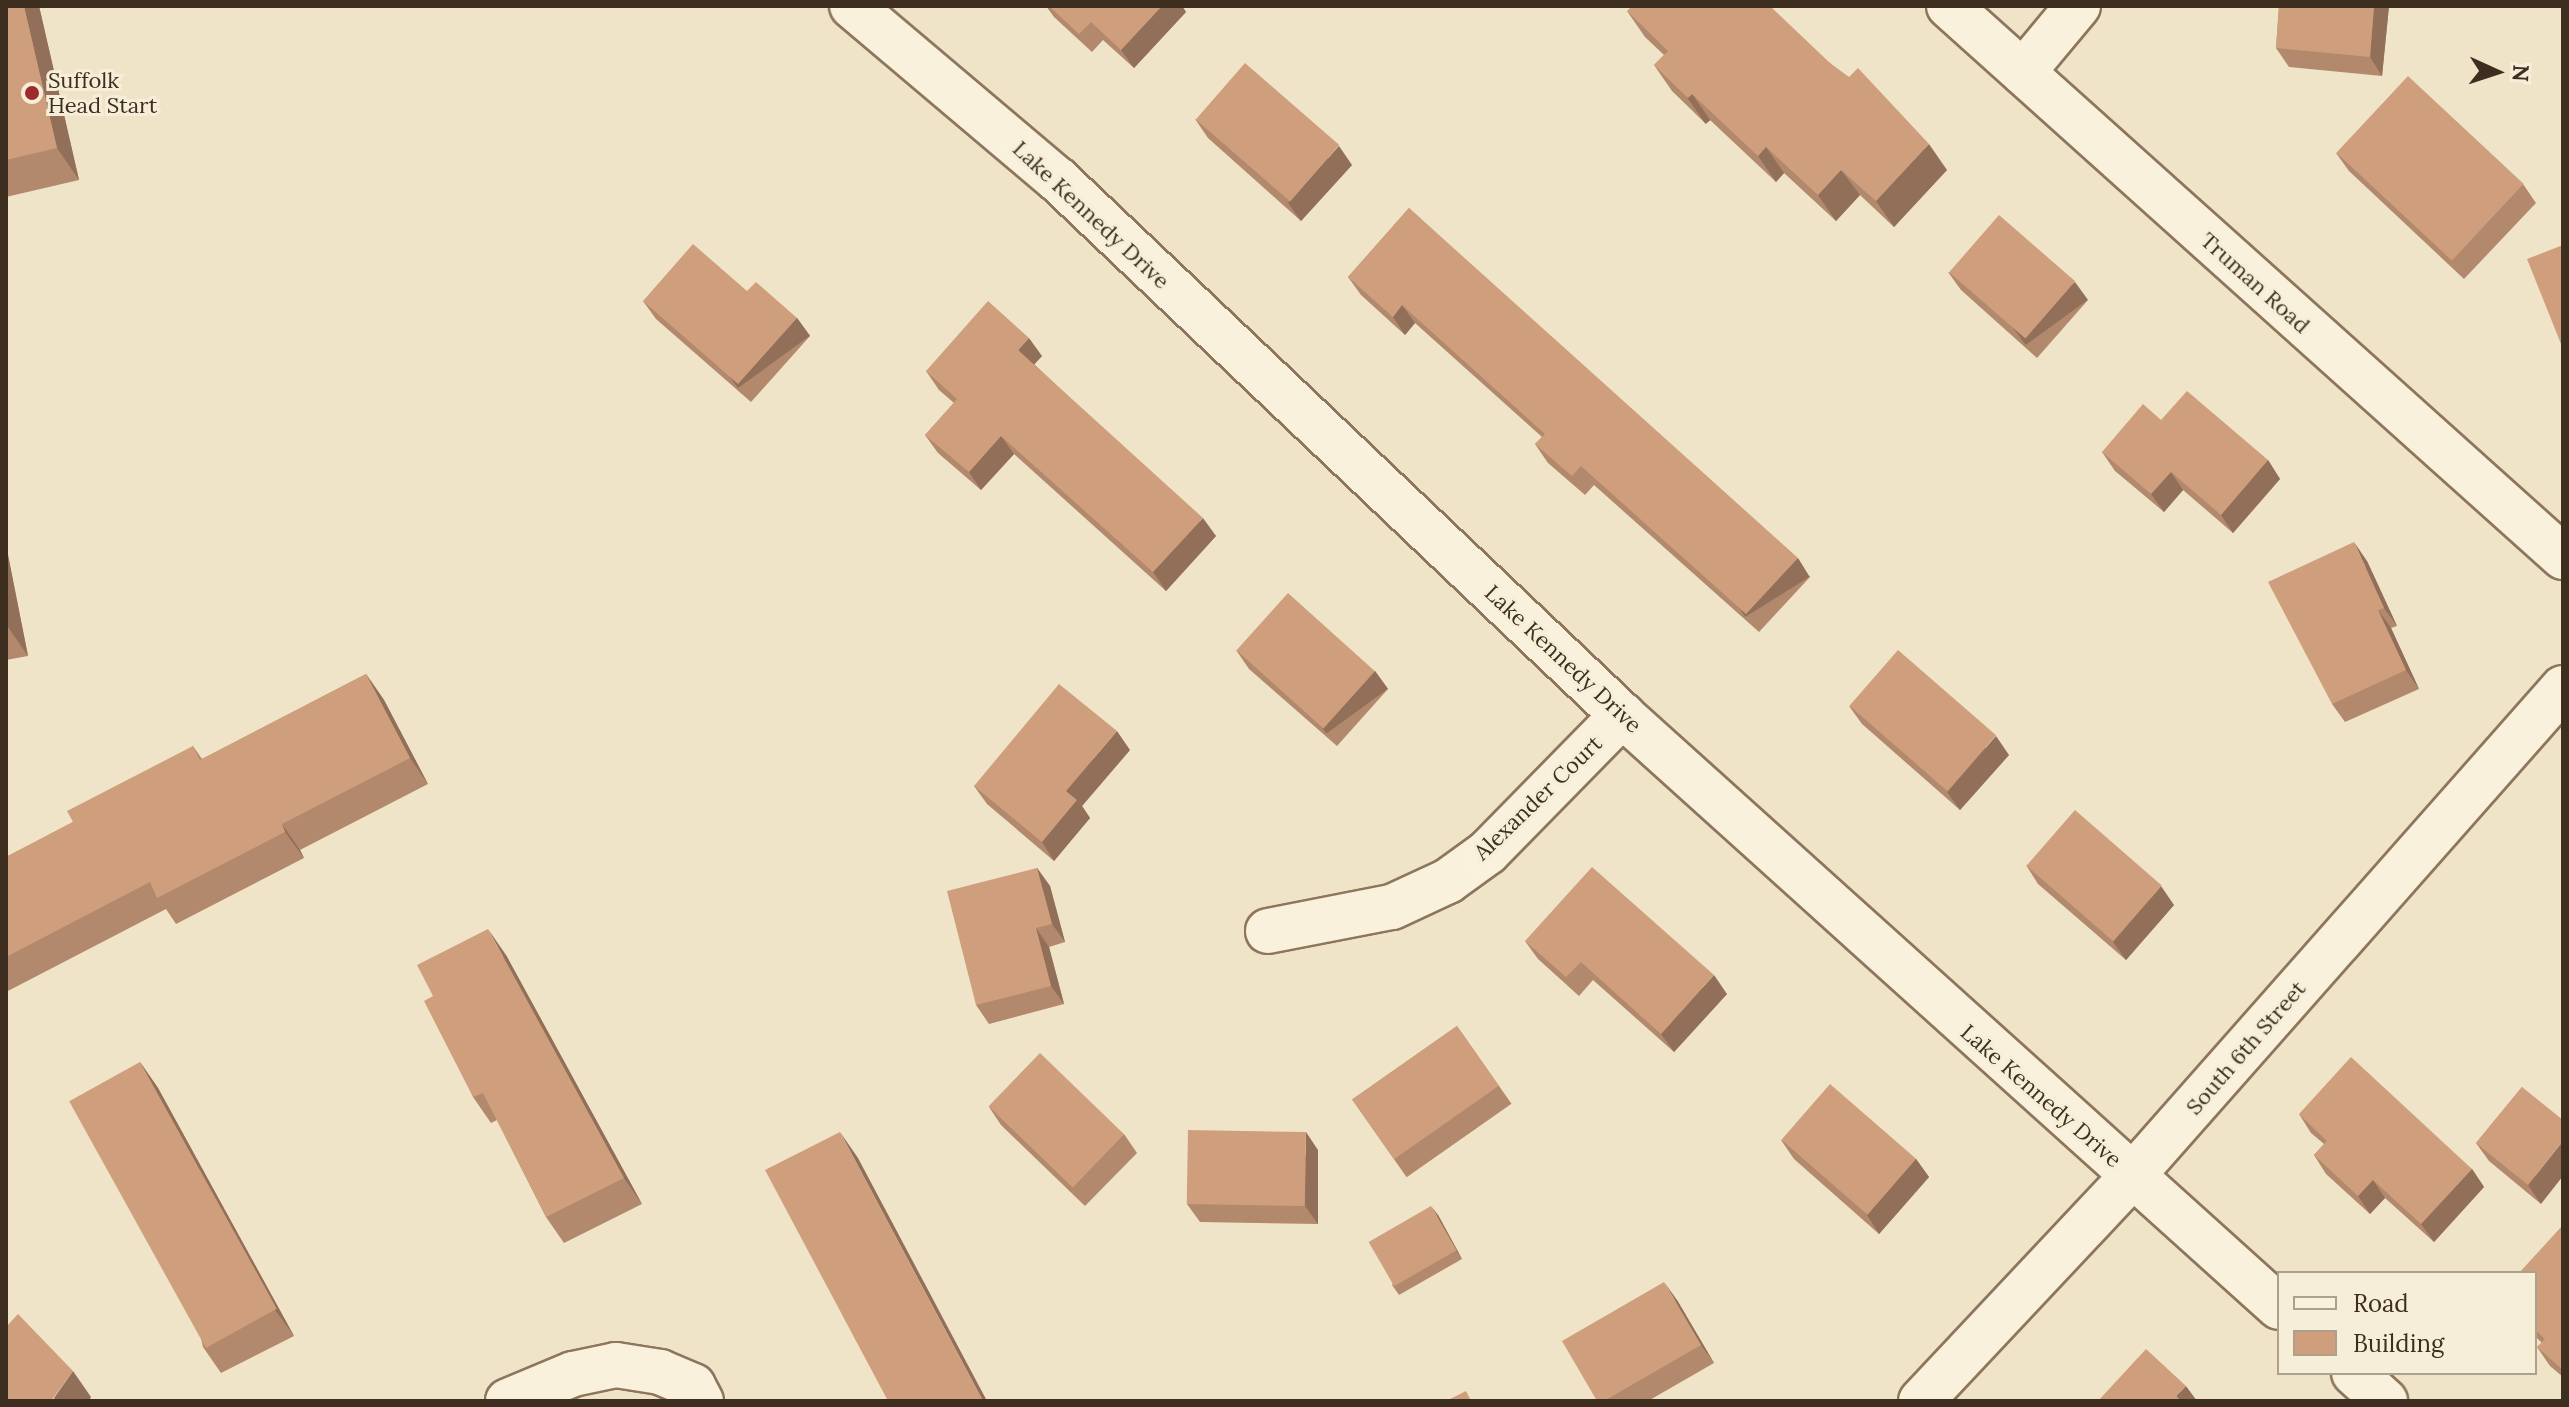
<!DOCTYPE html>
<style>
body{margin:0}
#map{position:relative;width:2569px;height:1407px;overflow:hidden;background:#f0e4c8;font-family:Lora,serif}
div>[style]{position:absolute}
.roads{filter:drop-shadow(2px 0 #8d765c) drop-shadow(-2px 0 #8d765c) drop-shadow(0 2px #8d765c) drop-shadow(0 -2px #8d765c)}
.street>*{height:44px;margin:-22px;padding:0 22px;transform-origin:22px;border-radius:22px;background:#faf1dc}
.secondary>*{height:44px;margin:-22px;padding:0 22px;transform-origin:22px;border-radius:22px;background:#faf1dc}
.wall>*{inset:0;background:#b2896c;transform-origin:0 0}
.shaded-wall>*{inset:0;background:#916f58;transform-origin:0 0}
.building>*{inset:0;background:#cf9f7d;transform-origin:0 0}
.dots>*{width:22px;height:22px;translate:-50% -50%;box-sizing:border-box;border:4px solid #f7eed8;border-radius:50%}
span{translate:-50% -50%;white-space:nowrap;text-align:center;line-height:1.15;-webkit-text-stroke:6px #f7eed8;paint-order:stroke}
.poi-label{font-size:22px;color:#3d2e20}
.left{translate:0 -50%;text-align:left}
.street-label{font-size:22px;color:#3d2e20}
.frame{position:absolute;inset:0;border:8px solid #3d2e20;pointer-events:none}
.legend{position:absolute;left:2277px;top:1271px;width:260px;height:104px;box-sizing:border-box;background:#f7eed8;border:2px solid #ada18e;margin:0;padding:10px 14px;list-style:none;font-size:24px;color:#3d2e20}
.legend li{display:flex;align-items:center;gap:16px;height:40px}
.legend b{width:40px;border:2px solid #ada18e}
.north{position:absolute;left:2457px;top:32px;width:80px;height:80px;-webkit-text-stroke:6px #f7eed8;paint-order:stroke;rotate:93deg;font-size:22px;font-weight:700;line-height:32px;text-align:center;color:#3d2e20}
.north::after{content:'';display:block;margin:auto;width:28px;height:36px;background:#3d2e20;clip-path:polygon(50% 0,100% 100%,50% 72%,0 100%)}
</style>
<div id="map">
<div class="roads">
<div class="street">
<div style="left:852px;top:6px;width:268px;rotate:40.2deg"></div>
<div style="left:1057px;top:179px;width:779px;rotate:43.49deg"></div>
<div style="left:1622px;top:715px;width:884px;rotate:42.02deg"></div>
<div style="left:2023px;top:72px;width:86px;rotate:-50.2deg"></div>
<div style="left:1268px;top:931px;width:126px;rotate:-11deg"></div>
<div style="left:1392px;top:907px;width:62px;rotate:-24.9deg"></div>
<div style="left:1448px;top:881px;width:49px;rotate:-35.9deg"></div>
<div style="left:1488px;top:852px;width:192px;rotate:-45.6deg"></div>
<div style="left:2354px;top:1373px;width:42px;rotate:42.1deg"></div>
<div style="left:508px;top:1401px;width:70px;rotate:-22.6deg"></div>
<div style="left:573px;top:1374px;width:44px;rotate:-11.8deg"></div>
<div style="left:616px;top:1365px;width:45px;rotate:9deg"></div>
<div style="left:660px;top:1372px;width:36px;rotate:23deg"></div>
<div style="left:693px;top:1386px;width:17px;rotate:62deg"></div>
<div style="left:1921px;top:1401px;width:308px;rotate:-46.8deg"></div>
<div style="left:2132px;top:1176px;width:651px;rotate:-48.55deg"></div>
</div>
<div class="secondary">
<div style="left:1949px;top:6px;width:825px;rotate:41.9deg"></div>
</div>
</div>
<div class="wall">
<div style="clip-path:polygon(6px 6px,39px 6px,79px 180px,6px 197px)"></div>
<div style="clip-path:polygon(1046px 6px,1182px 6px,1186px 12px,1134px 68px,1103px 40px,1092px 52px,1054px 17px)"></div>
<div style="clip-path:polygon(2279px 6px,2389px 6px,2382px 76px,2289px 67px,2276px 48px)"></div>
<div style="clip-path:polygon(1627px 11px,1830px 63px,1947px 170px,1894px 227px,1860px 195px,1836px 221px,1784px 173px,1776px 182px,1710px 120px,1706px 124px,1672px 91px,1654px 65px,1664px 55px,1645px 37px)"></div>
<div style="clip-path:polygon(1195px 119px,1352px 165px,1301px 221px,1208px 138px)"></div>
<div style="clip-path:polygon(2336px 153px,2523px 184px,2536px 203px,2464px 279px,2349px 171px)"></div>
<div style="clip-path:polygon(1409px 208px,1810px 577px,1759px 632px,1594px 485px,1585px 495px,1548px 463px,1535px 444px,1542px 437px,1415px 323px,1405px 335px,1361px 295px,1348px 277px)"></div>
<div style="clip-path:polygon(1948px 272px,2088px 300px,2037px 358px,1961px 290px)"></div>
<div style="clip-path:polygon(643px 301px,797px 318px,810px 336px,751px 402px,656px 319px)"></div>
<div style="clip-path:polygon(1042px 356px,1034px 364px,1216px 536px,1166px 591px,1014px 454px,981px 490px,938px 453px,925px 435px,954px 403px,939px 390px,926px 371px)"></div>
<div style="clip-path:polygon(2161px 420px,2268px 460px,2280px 479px,2233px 533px,2183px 490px,2164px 512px,2115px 471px,2102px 452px)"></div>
<div style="clip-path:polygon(6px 545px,28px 656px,6px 660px)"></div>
<div style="clip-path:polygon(2367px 561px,2397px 626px,2391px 628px,2419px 689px,2345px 722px,2332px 704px)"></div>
<div style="clip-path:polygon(1236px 650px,1375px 671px,1388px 689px,1337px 746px,1249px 669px)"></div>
<div style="clip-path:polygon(366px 674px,384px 700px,428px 784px,300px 850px,304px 858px,176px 924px,166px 909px,6px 992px,6px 857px,73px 822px,193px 746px,202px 759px)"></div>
<div style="clip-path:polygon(1849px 706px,2009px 755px,1960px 810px,1862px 724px)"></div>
<div style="clip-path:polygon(1130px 750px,1082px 806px,1090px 818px,1054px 861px,987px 804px,974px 786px)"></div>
<div style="clip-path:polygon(2026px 865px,2174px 905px,2126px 960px,2038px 884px)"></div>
<div style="clip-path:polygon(1037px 868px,1050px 886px,1065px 942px,1049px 947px,1064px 1004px,989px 1024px,976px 1005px)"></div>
<div style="clip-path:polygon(1525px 941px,1727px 994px,1674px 1052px,1593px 980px,1579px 996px,1538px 959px)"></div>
<div style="clip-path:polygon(506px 955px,642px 1204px,564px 1243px,546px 1217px,497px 1120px,491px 1123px,473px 1097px,433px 996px)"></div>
<div style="left:1457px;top:1026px;width:95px;height:128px;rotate:55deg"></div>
<div style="clip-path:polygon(140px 1062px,158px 1088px,294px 1336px,221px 1373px,203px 1347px)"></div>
<div style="clip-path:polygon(2522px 1087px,2541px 1204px,2489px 1161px,2476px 1143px)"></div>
<div style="clip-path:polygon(989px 1107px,1124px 1134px,1137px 1153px,1085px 1206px,1001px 1125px)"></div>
<div style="clip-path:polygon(2299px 1114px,2472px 1169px,2484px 1187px,2434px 1242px,2385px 1198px,2370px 1214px,2326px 1174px,2314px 1155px,2324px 1144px,2311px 1133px)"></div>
<div style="clip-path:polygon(1781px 1140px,1916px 1159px,1929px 1177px,1879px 1234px,1794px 1159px)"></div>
<div style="clip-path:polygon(1318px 1150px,1318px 1224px,1200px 1222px,1187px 1204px)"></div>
<div style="clip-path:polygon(1438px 1215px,1462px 1259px,1399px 1295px,1392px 1285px)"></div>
<div style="clip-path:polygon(2563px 1227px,2563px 1377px,2550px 1366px,2537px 1347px,2542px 1343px,2535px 1336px,2535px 1273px)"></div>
<div style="clip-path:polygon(1677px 1300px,1714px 1363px,1648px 1401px,1597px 1401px)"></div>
</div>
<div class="shaded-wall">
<div style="clip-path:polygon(24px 6px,39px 6px,79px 180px,57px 148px)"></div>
<div style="clip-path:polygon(1162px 6px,1182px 6px,1186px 12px,1134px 68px,1121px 50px)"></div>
<div style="clip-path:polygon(2374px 6px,2389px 6px,2382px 76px,2370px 57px)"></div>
<div style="left:1692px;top:94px;width:32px;height:6px;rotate:55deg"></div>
<div style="clip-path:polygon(1929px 144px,1947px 170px,1894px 227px,1876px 201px)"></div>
<div style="clip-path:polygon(1339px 146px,1352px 165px,1301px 221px,1288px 203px)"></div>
<div style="clip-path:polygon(1766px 147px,1784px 173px,1776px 182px,1758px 156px)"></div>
<div style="clip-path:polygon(1841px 170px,1860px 195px,1836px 221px,1818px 195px)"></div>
<div style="left:2075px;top:282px;width:22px;height:77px;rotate:54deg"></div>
<div style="clip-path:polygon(1402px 305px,1415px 323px,1405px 335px,1393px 317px)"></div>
<div style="left:797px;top:318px;width:22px;height:89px;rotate:54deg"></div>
<div style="clip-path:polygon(1029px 338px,1042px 356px,1031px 368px,1018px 350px)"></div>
<div style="clip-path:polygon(1001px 436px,1014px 454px,981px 490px,969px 472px)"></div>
<div style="clip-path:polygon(2268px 460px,2280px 479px,2233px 533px,2221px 515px)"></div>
<div style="clip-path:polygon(2171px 472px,2183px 490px,2164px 512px,2151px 494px)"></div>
<div style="clip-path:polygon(1203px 518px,1216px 536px,1166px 591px,1153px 572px)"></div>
<div style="clip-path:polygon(2354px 542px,2367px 561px,2397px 626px,2384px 608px)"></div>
<div style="clip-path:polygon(6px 545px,28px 656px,6px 624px)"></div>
<div style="left:1798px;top:558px;width:22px;height:76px;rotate:58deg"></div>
<div style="clip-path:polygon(2378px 610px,2391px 628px,2419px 689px,2406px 670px)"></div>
<div style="left:1375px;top:671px;width:22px;height:76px;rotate:54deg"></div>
<div style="clip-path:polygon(366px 674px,384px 700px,428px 784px,410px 758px)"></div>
<div style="clip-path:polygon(1117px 731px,1130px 750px,1082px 806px,1090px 818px,1054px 861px,1042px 842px,1066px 791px)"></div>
<div style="clip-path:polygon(1996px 736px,2009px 755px,1960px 810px,1947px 792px)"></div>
<div style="clip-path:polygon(282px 824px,300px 850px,304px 858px,285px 832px)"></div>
<div style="clip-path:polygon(1037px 868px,1050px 886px,1065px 942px,1052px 924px)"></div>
<div style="clip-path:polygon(2161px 886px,2174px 905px,2126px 960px,2113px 942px)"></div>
<div style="clip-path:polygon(1036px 928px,1049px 947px,1064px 1004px,1051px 986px)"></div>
<div style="clip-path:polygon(488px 929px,506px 955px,642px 1204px,624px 1178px)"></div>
<div style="clip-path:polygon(1714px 975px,1727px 994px,1674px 1052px,1661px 1034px)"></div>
<div style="clip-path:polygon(140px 1062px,158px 1088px,294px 1336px,275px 1310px)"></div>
<div style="clip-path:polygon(840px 1132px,858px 1158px,987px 1401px,983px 1401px)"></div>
<div style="clip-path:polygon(1306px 1132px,1318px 1150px,1318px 1224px,1305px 1206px)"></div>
<div style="clip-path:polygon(2563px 1141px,2563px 1176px,2541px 1204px,2528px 1185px)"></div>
<div style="clip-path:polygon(1916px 1159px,1929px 1177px,1879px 1234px,1867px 1215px)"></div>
<div style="clip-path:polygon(2472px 1169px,2484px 1187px,2434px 1242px,2421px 1224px)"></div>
<div style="clip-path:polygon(2373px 1180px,2385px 1198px,2370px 1214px,2358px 1196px)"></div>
<div style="clip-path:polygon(1431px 1206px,1438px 1215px,1462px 1259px,1456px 1250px)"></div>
<div style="clip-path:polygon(1664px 1282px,1677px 1300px,1714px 1363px,1701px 1345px)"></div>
<div style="clip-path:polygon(73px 1371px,91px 1397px,89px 1401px,56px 1401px,54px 1398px)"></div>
<div style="clip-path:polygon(2186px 1386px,2197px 1401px,2180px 1401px,2176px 1396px)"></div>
</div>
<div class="building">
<div style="clip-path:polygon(6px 6px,24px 6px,57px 148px,6px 160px)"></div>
<div style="clip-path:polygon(1049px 6px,1162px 6px,1121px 50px,1091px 22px,1079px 34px)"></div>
<div style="clip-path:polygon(1632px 6px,1770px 6px,1830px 63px,1849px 77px,1858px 68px,1929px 144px,1876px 201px,1841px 170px,1818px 195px,1766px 147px,1758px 156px,1692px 94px,1688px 98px,1654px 65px,1668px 51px,1627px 11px)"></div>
<div style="clip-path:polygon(2279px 6px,2374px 6px,2370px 57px,2276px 48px)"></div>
<div style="left:1245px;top:63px;width:125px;height:75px;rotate:41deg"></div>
<div style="left:2408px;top:76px;width:158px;height:105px;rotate:43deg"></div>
<div style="clip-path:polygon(1409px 208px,1798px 558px,1746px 614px,1581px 466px,1572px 476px,1535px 444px,1545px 434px,1402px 305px,1393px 317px,1348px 277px)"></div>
<div style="left:1999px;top:215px;width:101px;height:76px;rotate:41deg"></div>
<div style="clip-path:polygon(693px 244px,747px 291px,756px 282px,797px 318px,738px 384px,643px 301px)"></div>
<div style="clip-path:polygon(2563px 245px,2563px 349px,2527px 259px)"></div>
<div style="clip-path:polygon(988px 301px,1029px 338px,1018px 350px,1203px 518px,1153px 572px,1001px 436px,969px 472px,925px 435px,957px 399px,926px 371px)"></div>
<div style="clip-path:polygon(2187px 391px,2268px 460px,2221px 515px,2171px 472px,2151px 494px,2102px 452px,2143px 404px,2161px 420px)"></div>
<div style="clip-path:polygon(2354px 542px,2384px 608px,2378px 610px,2406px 670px,2332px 704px,2268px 582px)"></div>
<div style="left:1288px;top:593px;width:117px;height:77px;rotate:42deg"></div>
<div style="left:1898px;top:650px;width:130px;height:74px;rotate:41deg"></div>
<div style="clip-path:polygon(366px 674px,410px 758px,282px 824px,285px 832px,157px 898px,150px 882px,6px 957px,6px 857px,73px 822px,67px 811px,193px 746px,200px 760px)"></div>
<div style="clip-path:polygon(1059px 684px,1117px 731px,1066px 791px,1077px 800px,1042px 842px,974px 786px)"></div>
<div style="left:2075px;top:810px;width:115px;height:74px;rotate:41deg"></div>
<div style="clip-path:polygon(1592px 867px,1714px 975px,1661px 1034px,1581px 962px,1566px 977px,1525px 941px)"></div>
<div style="clip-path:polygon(1037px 868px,1052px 924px,1036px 928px,1051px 986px,976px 1005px,947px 891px)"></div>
<div style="clip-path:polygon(488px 929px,624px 1178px,546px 1217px,483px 1093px,473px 1097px,424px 1001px,433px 996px,417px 965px)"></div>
<div style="left:1457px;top:1026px;width:73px;height:128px;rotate:55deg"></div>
<div style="left:1040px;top:1053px;width:117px;height:74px;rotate:44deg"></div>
<div style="clip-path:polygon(2351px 1057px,2472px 1169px,2421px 1224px,2373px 1180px,2358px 1196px,2314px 1155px,2327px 1141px,2299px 1114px)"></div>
<div style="left:140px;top:1062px;width:282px;height:81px;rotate:61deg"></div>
<div style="left:1830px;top:1084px;width:114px;height:74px;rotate:41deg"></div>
<div style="clip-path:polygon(2522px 1087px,2563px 1120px,2563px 1141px,2528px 1185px,2476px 1143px)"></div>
<div style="left:1188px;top:1130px;width:118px;height:74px;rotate:1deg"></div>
<div style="clip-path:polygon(840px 1132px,983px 1401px,888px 1401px,765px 1170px)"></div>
<div style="left:1431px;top:1206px;width:51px;height:72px;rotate:60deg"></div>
<div style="clip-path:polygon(2562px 1226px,2563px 1227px,2563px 1370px,2537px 1347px,2545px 1339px,2535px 1330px,2535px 1273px,2519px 1273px)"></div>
<div style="clip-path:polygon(1664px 1282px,1701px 1345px,1604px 1401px,1597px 1401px,1562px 1341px)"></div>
<div style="clip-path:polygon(18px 1314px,73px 1371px,51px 1401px,6px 1401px,6px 1327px)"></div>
<div style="clip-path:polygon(2146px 1349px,2186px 1386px,2176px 1396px,2181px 1401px,2098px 1401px)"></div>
<div style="clip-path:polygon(1466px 1391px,1471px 1401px,1446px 1401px)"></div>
</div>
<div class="dots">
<div style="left:32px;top:93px;background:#9e2a2b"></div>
</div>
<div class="poi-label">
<span class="left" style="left:48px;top:93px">Suffolk<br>Head Start</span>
</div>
<div class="street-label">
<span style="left:1091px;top:215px;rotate:43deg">Lake Kennedy Drive</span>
<span style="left:2255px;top:283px;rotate:42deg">Truman Road</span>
<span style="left:1563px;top:659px;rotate:43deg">Lake Kennedy Drive</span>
<span style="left:1538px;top:798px;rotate:-44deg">Alexander Court</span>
<span style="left:2246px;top:1048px;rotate:-49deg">South 6th Street</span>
<span style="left:2041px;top:1096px;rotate:41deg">Lake Kennedy Drive</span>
</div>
<div class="frame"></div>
<ul class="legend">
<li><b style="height:10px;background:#faf1dc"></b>Road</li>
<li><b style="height:22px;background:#cf9f7d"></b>Building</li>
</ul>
<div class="north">N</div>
</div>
